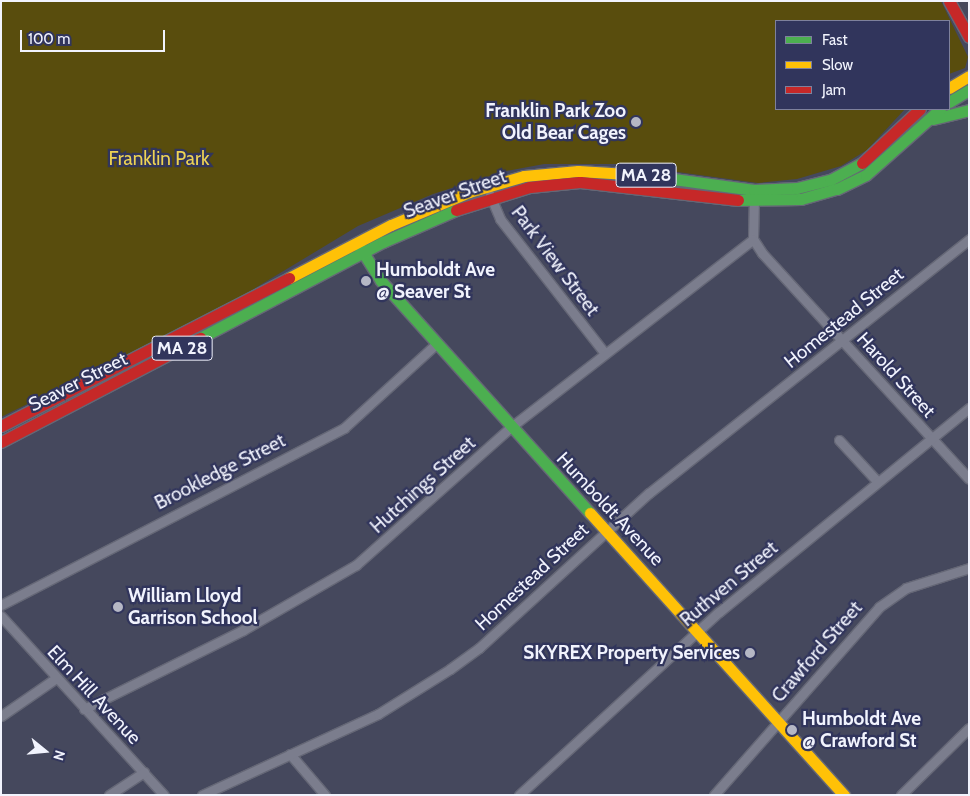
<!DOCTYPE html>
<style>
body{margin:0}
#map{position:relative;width:970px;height:796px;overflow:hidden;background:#45485d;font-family:Cabin,sans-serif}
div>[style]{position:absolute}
.green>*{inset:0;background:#594d0d}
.roads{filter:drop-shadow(1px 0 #656776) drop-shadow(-1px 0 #656776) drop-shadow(0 1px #656776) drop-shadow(0 -1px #656776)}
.street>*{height:9px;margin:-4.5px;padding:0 4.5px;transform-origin:4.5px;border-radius:4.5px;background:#7b7d8d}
.fast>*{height:11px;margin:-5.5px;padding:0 5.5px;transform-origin:5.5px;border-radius:5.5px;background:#4caf50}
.slow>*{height:11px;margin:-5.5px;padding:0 5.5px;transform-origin:5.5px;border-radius:5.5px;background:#ffc107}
.jam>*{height:11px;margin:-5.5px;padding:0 5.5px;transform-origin:5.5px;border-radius:5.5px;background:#c62828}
.dots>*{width:14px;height:14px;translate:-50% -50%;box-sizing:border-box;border:2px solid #31355c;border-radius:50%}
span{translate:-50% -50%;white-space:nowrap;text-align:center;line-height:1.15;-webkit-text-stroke:4.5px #31355c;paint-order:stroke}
.shield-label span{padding:1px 4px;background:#31355c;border:1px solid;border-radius:4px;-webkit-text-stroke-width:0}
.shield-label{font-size:18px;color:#f1f3fd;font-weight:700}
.poi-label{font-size:19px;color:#f1f3fd;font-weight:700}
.right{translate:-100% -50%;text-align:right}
.left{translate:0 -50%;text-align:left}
.park-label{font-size:19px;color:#eed354}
.street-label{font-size:19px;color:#f1f3fd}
.frame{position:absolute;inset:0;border:2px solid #f1f3fd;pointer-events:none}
.legend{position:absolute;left:775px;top:20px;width:175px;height:90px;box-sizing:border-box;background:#31355c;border:1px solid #7e819c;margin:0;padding:6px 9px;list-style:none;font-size:15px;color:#f1f3fd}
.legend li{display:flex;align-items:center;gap:10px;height:25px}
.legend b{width:25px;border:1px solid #7e819c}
.north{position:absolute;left:20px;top:726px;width:50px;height:50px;-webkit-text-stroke:4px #31355c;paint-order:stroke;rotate:107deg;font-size:14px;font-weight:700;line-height:20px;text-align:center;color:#f1f3fd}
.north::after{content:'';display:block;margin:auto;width:18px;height:22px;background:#f1f3fd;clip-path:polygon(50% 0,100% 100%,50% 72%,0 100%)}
.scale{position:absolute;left:20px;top:30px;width:145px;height:22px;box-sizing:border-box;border:2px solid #f1f3fd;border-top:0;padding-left:6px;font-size:15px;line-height:18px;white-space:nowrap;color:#f1f3fd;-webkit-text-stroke:4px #31355c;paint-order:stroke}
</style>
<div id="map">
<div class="green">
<div style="clip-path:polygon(1px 1px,941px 1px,968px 57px,965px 68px,949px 74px,949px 21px,776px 21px,776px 109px,905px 109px,867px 150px,841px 166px,797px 179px,758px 183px,619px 164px,544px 164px,506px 171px,433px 194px,358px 226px,224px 307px,1px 417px)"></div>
</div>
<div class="roads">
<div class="street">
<div style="left:490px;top:195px;width:26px;rotate:67deg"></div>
<div style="left:500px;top:219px;width:169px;rotate:52deg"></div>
<div style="left:754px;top:198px;width:41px;rotate:91.4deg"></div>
<div style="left:753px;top:239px;width:17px;rotate:57deg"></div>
<div style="left:762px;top:253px;width:306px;rotate:47.5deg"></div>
<div style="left:839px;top:440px;width:56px;rotate:47.2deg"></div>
<div style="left:1px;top:605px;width:386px;rotate:-27.3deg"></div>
<div style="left:344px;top:428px;width:125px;rotate:-42.4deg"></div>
<div style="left:1px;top:616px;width:242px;rotate:47.7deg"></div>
<div style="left:84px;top:709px;width:178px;rotate:-26.4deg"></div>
<div style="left:243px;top:630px;width:130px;rotate:-29.9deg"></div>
<div style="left:356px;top:565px;width:208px;rotate:-41.7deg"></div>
<div style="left:511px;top:427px;width:306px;rotate:-37.8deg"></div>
<div style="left:1px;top:716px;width:67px;rotate:-34.6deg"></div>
<div style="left:290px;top:754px;width:54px;rotate:49.5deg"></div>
<div style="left:109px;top:795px;width:42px;rotate:-33.3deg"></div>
<div style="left:202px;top:795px;width:194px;rotate:-24.7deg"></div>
<div style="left:378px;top:714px;width:85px;rotate:-32deg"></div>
<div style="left:450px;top:669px;width:36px;rotate:-36deg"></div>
<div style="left:479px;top:648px;width:230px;rotate:-42.4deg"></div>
<div style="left:649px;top:493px;width:409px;rotate:-38.4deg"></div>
<div style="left:519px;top:795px;width:271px;rotate:-42.5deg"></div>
<div style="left:719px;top:612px;width:323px;rotate:-39.2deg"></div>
<div style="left:714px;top:795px;width:250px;rotate:-48.7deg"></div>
<div style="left:879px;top:607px;width:33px;rotate:-35deg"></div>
<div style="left:906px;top:588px;width:66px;rotate:-17.6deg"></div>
<div style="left:901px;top:795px;width:95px;rotate:-44.6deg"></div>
</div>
<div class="fast">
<div style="left:949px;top:102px;width:23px;rotate:-31deg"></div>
<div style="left:933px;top:119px;width:37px;rotate:-14deg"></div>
<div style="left:644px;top:175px;width:111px;rotate:7.8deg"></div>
<div style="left:754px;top:190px;width:43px;rotate:-2.7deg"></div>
<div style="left:797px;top:188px;width:34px;rotate:-14deg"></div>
<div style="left:830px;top:180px;width:36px;rotate:-28deg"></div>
<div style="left:738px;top:200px;width:63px;rotate:-0.9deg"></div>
<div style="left:801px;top:199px;width:37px;rotate:-16deg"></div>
<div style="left:837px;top:189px;width:32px;rotate:-26deg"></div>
<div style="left:866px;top:175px;width:99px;rotate:-41.7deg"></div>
<div style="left:359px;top:246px;width:41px;rotate:57.8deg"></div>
<div style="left:381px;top:281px;width:312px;rotate:48deg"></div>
<div style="left:200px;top:338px;width:207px;rotate:-27.7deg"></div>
<div style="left:383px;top:242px;width:80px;rotate:-23.7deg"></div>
</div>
<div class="slow">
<div style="left:949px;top:88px;width:23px;rotate:-31deg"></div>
<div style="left:289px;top:278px;width:115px;rotate:-27.5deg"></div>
<div style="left:391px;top:225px;width:85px;rotate:-22.9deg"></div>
<div style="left:469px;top:192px;width:57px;rotate:-16.2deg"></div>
<div style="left:524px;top:176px;width:54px;rotate:-5.3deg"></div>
<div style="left:578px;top:171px;width:66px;rotate:3.5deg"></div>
<div style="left:590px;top:513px;width:380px;rotate:48deg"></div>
</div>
<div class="jam">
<div style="left:949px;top:1px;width:41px;rotate:60.9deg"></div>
<div style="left:862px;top:163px;width:79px;rotate:-43deg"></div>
<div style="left:456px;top:210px;width:77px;rotate:-17.3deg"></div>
<div style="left:530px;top:187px;width:50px;rotate:-5.7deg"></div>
<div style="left:580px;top:182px;width:159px;rotate:6.5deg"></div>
<div style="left:1px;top:426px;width:324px;rotate:-27.2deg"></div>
<div style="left:1px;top:442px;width:225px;rotate:-27.6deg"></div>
</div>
</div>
<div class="dots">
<div style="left:636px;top:122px;background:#b5b7c5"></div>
<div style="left:366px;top:281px;background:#b5b7c5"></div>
<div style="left:118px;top:607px;background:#b5b7c5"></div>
<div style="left:750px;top:653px;background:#b5b7c5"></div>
<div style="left:792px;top:730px;background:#b5b7c5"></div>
</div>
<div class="shield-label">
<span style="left:646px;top:175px">MA 28</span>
<span style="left:182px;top:348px">MA 28</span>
</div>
<div class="poi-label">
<span class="right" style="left:626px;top:122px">Franklin Park Zoo<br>Old Bear Cages</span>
<span class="left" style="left:376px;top:281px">Humboldt Ave<br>@ Seaver St</span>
<span class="left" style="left:128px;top:607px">William Lloyd<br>Garrison School</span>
<span class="right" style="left:740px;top:653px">SKYREX Property Services</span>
<span class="left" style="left:802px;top:730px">Humboldt Ave<br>@ Crawford St</span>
</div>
<div class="park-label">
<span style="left:159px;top:159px">Franklin Park</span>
</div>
<div class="street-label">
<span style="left:455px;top:194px;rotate:-20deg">Seaver Street</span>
<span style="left:555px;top:261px;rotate:53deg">Park View Street</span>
<span style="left:844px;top:318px;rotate:-39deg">Homestead Street</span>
<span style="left:896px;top:375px;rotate:48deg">Harold Street</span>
<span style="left:78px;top:382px;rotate:-27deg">Seaver Street</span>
<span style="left:220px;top:472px;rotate:-27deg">Brookledge Street</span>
<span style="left:423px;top:485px;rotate:-42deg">Hutchings Street</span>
<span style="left:610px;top:509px;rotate:47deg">Humboldt Avenue</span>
<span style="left:532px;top:577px;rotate:-43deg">Homestead Street</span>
<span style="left:729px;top:584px;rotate:-40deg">Ruthven Street</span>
<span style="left:817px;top:652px;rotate:-49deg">Crawford Street</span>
<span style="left:94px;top:695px;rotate:47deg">Elm Hill Avenue</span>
</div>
<div class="frame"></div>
<ul class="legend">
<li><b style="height:6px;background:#4caf50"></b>Fast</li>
<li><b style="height:6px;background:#ffc107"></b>Slow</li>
<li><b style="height:6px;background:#c62828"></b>Jam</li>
</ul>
<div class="north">N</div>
<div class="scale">100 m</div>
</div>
